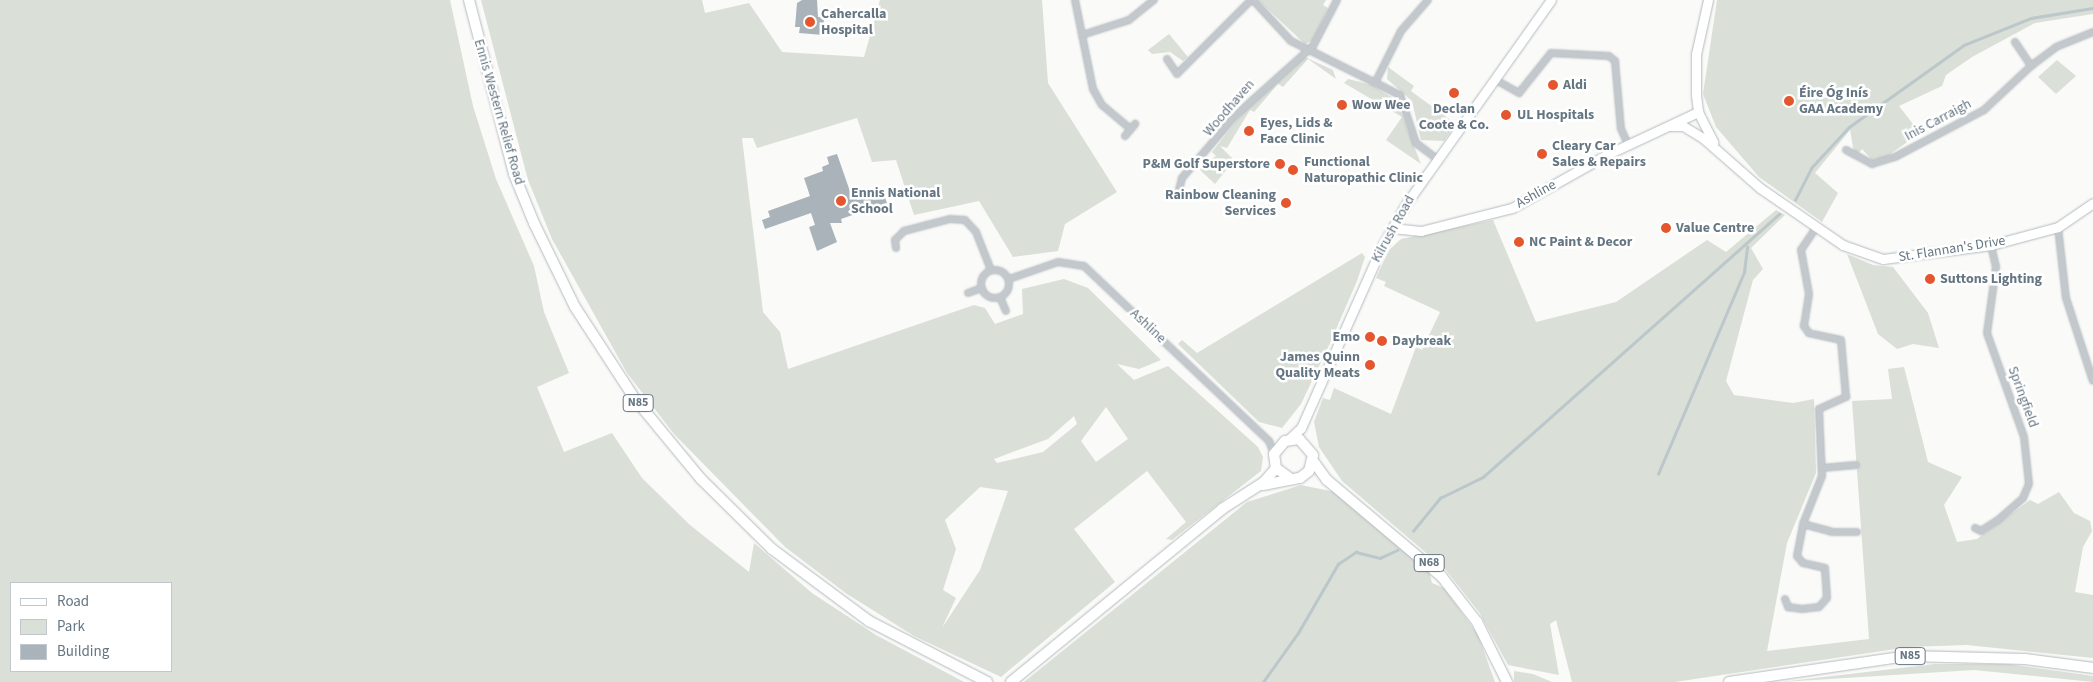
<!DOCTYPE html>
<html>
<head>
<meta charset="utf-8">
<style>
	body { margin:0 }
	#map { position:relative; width:2093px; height:682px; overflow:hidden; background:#fafaf8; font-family:"Source Sans 3",sans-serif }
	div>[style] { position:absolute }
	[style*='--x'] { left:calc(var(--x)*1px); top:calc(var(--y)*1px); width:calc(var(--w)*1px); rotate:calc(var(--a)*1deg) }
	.green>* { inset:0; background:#dadfd7 }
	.stream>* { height:2.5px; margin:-1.25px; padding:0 1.25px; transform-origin:1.25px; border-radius:1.25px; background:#bbc7cb }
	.building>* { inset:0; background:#aab3b9 }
	.roads { filter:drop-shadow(0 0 1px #b3babf) drop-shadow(0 0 1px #b3babf) }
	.street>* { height:6px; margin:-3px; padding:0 3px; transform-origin:3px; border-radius:3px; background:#c3c8cc }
	.street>.ring { margin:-3px; padding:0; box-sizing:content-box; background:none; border:6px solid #c3c8cc; border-radius:50% }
	.secondary>* { height:9px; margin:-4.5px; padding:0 4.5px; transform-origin:4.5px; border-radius:4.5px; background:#fff }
	.primary>* { height:10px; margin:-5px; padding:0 5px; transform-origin:5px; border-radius:5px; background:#fff }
	.dots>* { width:14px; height:14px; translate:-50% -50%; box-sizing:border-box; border:2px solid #fff; border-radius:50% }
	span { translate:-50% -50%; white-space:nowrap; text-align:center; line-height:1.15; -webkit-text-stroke:5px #fff; paint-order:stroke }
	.shield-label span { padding:1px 4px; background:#fff; border:1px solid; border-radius:4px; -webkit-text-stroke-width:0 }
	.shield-label { font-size:12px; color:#657683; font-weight:700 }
	.poi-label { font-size:14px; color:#657683; font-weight:700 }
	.left { translate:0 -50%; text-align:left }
	.right { translate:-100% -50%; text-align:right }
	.street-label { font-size:14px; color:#657683 }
	.legend { position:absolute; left:10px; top:582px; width:162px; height:90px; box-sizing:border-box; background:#fff; border:1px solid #c1c8cd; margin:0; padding:6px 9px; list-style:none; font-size:15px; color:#657683 }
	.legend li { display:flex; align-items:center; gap:10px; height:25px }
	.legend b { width:25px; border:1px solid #c1c8cd }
</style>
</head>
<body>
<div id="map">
	<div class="green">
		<i style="clip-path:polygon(evenodd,0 0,450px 0,473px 106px,496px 179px,534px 266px,544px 312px,569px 373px,537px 387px,564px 452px,612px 433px,642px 478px,690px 525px,749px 572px,754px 543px,812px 593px,876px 635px,964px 682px,0 682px,0 0,11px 583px,171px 583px,171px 671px,11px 671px,11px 583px)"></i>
		<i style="clip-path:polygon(evenodd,481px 0,702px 0,705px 13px,749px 3px,782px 52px,864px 57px,880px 0,1042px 0,1048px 83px,1117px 192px,1065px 224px,1058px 251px,1013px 257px,979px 201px,914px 215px,896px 160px,872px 162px,857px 118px,757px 148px,753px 138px,742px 138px,763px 312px,780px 332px,788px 369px,974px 305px,985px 308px,995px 324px,1023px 314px,1022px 289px,1064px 279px,1088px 288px,1161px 360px,1139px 369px,1117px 364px,1134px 380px,1168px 366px,1258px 447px,1263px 457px,1261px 471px,1172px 540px,1166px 539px,1186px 522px,1147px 471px,1074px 529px,1115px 582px,1001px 677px,914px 636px,847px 594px,785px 547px,674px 434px,627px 373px,552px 239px,528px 180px,481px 0,1106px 407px,1128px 439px,1096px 462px,1081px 441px,1106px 407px,481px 0,1074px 416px,1077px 424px,1043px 452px,997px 463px,994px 459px,1048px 439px,1074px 416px,481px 0,980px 487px,1008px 491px,980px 570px,942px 628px,956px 598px,943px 590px,956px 549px,945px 520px,980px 487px)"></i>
		<i style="clip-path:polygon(1258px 0,1326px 0,1323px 5px,1328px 8px,1312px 41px,1305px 44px)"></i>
		<i style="clip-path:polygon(1717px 0,2093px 0,2093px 14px,2035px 23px,1972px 57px,1946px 75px,1942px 86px,1899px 106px,1920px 133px,1886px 157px,1872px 160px,1862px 149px,1858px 154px,1854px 152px,1850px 130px,1815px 173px,1838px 193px,1822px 222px,1759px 177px,1716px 127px,1703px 94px)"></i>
		<i style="clip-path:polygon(1169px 34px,1188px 57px,1183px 61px,1170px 52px,1152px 54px,1148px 50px)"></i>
		<i style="clip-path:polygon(1305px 57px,1333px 70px,1336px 79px,1308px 59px,1283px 87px,1278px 84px,1254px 112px,1250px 110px,1227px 148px,1220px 146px,1234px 160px,1215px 184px,1198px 168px,1216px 156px,1212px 152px,1245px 110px)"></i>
		<i style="clip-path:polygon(2057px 60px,2076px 76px,2056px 94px,2038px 77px)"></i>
		<i style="clip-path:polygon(1388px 67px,1414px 86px,1411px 91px,1456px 124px,1444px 141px,1421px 140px,1412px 101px,1387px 79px)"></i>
		<i style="clip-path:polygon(1348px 79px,1372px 85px,1396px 100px,1421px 164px,1386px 140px,1402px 117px,1344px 83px)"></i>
		<i style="clip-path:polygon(1776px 210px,1785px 215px,1751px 248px,1763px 269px,1753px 280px,1726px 381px,1734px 395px,1793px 403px,1814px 399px,1816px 473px,1787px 543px,1767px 651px,1869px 639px,1852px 401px,1892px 399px,1888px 369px,1904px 367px,1928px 462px,1962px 477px,1944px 505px,1957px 542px,1977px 539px,2030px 500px,2038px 504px,2059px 492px,2074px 513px,2090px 521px,2092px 531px,2083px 547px,2075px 592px,2093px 595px,2093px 658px,1967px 645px,1909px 647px,1675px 682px,1572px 682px,1556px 620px,1550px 624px,1559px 675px,1508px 665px,1479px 612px,1445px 569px,1342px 481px,1319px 447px,1314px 422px,1323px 398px,1330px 400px,1334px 388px,1391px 414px,1416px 347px,1422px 350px,1440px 312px,1384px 286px,1386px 282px,1376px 278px,1389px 250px,1401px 239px,1493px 220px,1536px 322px,1616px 302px,1707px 240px,1726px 252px)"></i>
		<i style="clip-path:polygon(1362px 253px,1365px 257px,1357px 281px,1331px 341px,1301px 404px,1282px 428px,1259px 422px,1178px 344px,1182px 340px,1197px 353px)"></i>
		<i style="clip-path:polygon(1847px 254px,1873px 265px,1893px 267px,1928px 313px,1939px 348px,1913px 344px,1897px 349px,1878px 334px)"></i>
		<i style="clip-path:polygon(1301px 485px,1335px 492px,1429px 571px,1432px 583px,1444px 588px,1478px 635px,1495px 682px,1024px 682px,1247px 502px)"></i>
		<i style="clip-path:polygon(1935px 664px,2008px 664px,2086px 675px,2093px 676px,2093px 682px,1974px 670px,1781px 682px)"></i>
		<i style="clip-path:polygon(1514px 671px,1533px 674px,1552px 682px,1514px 682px)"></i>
	</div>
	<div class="stream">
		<i style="--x:1795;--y:200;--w:36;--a:-63"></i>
		<i style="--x:1811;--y:168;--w:56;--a:-47.2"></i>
		<i style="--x:1849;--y:127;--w:141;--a:-35.5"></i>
		<i style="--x:1964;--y:45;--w:72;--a:-21.9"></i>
		<i style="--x:2031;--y:18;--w:63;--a:-9.2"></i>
		<i style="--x:1658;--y:474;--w:220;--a:-66.9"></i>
		<i style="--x:1744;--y:272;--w:25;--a:-83"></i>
		<i style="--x:1413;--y:531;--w:43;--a:-50.7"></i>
		<i style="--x:1440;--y:498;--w:48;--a:-26"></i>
		<i style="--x:1483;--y:477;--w:396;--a:-41.6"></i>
		<i style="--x:1263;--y:682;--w:60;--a:-54.5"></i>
		<i style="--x:1298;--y:633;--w:80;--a:-59.9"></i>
		<i style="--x:1338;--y:564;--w:22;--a:-34"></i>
		<i style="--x:1356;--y:552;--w:25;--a:14"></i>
		<i style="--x:1380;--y:558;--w:19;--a:-25"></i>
	</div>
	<div class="building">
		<i style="clip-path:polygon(802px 0,817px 0,818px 17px,824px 17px,823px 35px,799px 33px,800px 27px,795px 27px,797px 3px)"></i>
		<i style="clip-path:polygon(837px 154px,852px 197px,873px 190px,876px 198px,884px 195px,887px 203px,841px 219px,842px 223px,830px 223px,837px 242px,817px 251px,809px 227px,815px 225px,811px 213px,765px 229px,762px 220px,770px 217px,768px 211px,810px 196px,804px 178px,823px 171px,822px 167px,829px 164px,827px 157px)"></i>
	</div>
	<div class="roads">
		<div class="street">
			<i style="--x:1075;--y:0;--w:91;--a:78.6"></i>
			<i style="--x:1093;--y:89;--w:18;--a:61"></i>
			<i style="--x:1102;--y:105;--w:34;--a:40"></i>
			<i style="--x:1253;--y:0;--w:56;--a:47.2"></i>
			<i style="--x:1291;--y:41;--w:122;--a:26.4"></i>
			<i style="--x:1400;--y:95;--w:51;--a:71.6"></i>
			<i style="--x:1416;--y:143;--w:25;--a:37"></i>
			<i style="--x:1082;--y:35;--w:49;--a:-17.7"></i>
			<i style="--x:1129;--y:20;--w:32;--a:-39"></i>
			<i style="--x:2015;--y:42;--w:29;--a:56"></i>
			<i style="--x:1167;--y:59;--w:18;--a:56"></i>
			<i style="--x:1177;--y:74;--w:105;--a:-45"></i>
			<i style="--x:1494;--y:79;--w:29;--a:29"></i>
			<i style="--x:1519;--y:93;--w:51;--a:-51.3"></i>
			<i style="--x:1551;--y:53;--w:58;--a:3"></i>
			<i style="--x:1609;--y:56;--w:8;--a:40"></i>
			<i style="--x:1615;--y:61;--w:68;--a:85"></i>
			<i style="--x:1621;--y:129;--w:17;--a:65"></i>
			<i style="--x:1376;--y:81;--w:56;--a:-63.4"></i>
			<i style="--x:1401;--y:31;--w:41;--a:-48.9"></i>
			<i style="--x:1125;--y:136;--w:16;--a:-50"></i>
			<i style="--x:1846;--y:150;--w:30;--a:28"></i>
			<i style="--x:1872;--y:164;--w:24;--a:-17"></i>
			<i style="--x:1895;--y:157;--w:101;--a:-27.8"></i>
			<i style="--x:1984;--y:110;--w:64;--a:-43.1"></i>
			<i style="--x:2031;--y:66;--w:31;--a:-37"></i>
			<i style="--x:2056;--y:47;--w:40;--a:-22"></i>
			<i style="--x:1179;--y:190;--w:12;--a:-76"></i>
			<i style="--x:1182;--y:178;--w:83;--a:-49.4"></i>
			<i style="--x:1236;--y:115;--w:103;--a:-41.9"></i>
			<i style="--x:1313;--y:46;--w:52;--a:-62.4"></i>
			<i style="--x:2058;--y:227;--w:71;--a:83.6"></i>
			<i style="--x:2066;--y:298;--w:87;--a:72"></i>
			<i style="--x:896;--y:248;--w:8;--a:-97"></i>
			<i style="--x:895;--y:240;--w:13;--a:-45"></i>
			<i style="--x:904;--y:231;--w:48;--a:-14.6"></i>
			<i style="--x:950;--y:219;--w:15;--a:4"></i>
			<i style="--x:965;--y:220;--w:16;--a:47"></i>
			<i style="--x:976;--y:232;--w:41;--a:68.5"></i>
			<i class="ring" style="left:981px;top:270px;width:22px;height:22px"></i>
			<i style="--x:1009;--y:279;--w:52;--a:-19.1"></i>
			<i style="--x:1058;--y:262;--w:26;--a:9"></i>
			<i style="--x:1084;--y:266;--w:255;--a:43.4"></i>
			<i style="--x:1269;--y:441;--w:14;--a:69"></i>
			<i style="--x:968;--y:293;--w:15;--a:-20"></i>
			<i style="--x:1000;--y:297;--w:15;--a:67"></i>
			<i style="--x:1822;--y:468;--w:34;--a:-5"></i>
			<i style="--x:1803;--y:524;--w:30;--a:15"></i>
			<i style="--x:1832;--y:532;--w:25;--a:0"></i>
			<i style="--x:1975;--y:528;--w:7;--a:27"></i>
			<i style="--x:1981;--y:531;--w:20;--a:-33"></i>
			<i style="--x:1998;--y:520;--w:33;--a:-41"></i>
			<i style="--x:2023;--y:498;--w:15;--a:-67"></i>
			<i style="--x:2029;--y:484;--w:47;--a:-96.1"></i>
			<i style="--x:2024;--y:437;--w:110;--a:-109.6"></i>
			<i style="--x:1987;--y:333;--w:67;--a:-82.2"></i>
			<i style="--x:1996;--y:267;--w:23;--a:-103"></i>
			<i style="--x:1785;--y:599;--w:9;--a:69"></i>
			<i style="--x:1788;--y:607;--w:14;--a:8"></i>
			<i style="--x:1802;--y:609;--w:17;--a:-7"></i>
			<i style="--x:1819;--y:607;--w:12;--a:-48"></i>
			<i style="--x:1827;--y:598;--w:30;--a:-94"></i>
			<i style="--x:1825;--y:568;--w:23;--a:-167"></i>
			<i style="--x:1803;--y:563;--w:9;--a:-131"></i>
			<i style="--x:1797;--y:556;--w:33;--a:-79"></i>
			<i style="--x:1803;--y:524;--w:52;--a:-68.4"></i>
			<i style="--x:1822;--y:476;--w:67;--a:-92.6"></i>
			<i style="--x:1819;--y:409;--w:30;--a:-24"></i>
			<i style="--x:1846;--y:397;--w:57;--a:-95"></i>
			<i style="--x:1841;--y:340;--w:33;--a:-168"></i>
			<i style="--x:1809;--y:333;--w:9;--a:-126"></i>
			<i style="--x:1804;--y:326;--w:32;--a:-81"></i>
			<i style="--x:1809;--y:294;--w:45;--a:-100.3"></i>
			<i style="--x:1801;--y:250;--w:27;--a:-56"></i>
		</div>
		<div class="secondary">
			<i style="--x:1708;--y:0;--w:55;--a:102.5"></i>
			<i style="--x:1696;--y:54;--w:41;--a:90"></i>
			<i style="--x:1696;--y:95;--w:17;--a:83"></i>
			<i style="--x:1698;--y:112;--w:34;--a:63"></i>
			<i style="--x:1670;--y:126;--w:13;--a:0"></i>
			<i style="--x:1683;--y:126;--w:23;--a:31"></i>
			<i style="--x:1703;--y:138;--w:76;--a:41.3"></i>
			<i style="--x:1760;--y:188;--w:101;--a:34.5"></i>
			<i style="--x:1843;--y:245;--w:42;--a:19.3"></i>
			<i style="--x:1883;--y:259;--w:109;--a:-7.4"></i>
			<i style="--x:1991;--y:245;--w:69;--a:-15"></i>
			<i style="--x:2058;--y:227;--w:42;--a:-34.4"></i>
			<i style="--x:1392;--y:228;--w:29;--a:6"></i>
			<i style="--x:1421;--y:231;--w:94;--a:-14.2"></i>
			<i style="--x:1512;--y:208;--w:108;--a:-29.4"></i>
			<i style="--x:1606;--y:155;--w:102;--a:-25.1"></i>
			<i style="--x:1289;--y:439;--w:16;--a:-43"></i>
			<i style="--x:1301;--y:428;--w:199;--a:-66"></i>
			<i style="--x:1382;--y:246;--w:48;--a:-60.3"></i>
			<i style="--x:1406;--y:204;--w:250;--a:-54.6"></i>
		</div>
		<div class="primary">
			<i style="--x:469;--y:0;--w:180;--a:75.5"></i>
			<i style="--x:514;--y:174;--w:53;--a:67.8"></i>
			<i style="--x:534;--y:223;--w:93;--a:64"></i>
			<i style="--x:575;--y:307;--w:110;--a:56.9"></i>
			<i style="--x:635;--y:399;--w:104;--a:50.5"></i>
			<i style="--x:701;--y:479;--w:100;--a:44.6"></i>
			<i style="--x:772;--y:549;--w:121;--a:36.6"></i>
			<i style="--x:869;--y:621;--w:133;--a:27.3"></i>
			<i style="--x:1313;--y:461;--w:24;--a:54"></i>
			<i style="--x:1327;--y:480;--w:150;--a:40.1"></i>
			<i style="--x:1442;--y:577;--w:57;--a:52.1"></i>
			<i style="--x:1477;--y:622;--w:67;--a:63.4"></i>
			<i style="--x:1263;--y:485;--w:38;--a:-11"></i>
			<i style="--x:1300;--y:478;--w:11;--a:-38"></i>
			<i style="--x:1309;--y:471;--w:16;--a:-76"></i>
			<i style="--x:1313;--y:455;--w:21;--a:-131"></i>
			<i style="--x:1299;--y:439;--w:14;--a:172"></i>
			<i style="--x:1285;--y:441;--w:17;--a:130"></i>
			<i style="--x:1274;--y:454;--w:14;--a:82"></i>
			<i style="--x:1276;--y:468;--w:17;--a:36"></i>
			<i style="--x:1011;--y:682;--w:273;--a:-39.3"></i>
			<i style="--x:1222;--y:509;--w:50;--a:-32.7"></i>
			<i style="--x:1264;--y:482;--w:18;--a:-49"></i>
			<i style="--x:1729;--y:682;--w:181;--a:-8.3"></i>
			<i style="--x:1908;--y:656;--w:117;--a:1.5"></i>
			<i style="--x:2025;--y:659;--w:69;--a:7.5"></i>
		</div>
	</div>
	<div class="dots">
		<i style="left:810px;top:22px;background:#e4572e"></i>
		<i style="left:1553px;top:85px;background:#e4572e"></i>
		<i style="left:1454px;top:93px;background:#e4572e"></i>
		<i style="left:1789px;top:101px;background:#e4572e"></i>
		<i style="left:1342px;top:105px;background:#e4572e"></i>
		<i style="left:1506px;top:115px;background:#e4572e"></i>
		<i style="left:1249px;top:131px;background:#e4572e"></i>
		<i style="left:1542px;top:154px;background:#e4572e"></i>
		<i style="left:1280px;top:164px;background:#e4572e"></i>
		<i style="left:1293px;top:170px;background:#e4572e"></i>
		<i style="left:841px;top:201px;background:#e4572e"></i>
		<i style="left:1286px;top:203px;background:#e4572e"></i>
		<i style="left:1666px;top:228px;background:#e4572e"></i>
		<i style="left:1519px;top:242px;background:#e4572e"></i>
		<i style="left:1930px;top:279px;background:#e4572e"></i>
		<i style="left:1370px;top:337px;background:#e4572e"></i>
		<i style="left:1382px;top:341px;background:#e4572e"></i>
		<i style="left:1370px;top:365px;background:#e4572e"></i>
	</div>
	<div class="shield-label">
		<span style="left:638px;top:403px">N85</span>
		<span style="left:1429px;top:563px">N68</span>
		<span style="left:1910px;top:656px">N85</span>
	</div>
	<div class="poi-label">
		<span class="left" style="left:821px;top:22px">Cahercalla<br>Hospital</span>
		<span class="left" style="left:1563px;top:85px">Aldi</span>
		<span class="left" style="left:1799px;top:101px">Éire Óg Inís<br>GAA Academy</span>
		<span class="left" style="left:1352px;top:105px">Wow Wee</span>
		<span style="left:1454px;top:117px">Declan<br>Coote &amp; Co.</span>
		<span class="left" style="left:1517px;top:115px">UL Hospitals</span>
		<span class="left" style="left:1260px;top:131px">Eyes, Lids &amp;<br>Face Clinic</span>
		<span class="left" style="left:1552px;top:154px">Cleary Car<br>Sales &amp; Repairs</span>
		<span class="left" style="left:1304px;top:170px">Functional<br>Naturopathic Clinic</span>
		<span class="right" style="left:1270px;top:164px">P&amp;M Golf Superstore</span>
		<span class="left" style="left:851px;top:201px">Ennis National<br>School</span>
		<span class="right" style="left:1276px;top:203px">Rainbow Cleaning<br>Services</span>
		<span class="left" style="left:1676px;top:228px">Value Centre</span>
		<span class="left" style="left:1529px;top:242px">NC Paint &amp; Decor</span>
		<span class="left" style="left:1940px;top:279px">Suttons Lighting</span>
		<span class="right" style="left:1360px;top:337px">Emo</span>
		<span class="left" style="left:1392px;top:341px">Daybreak</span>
		<span class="right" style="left:1360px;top:365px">James Quinn<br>Quality Meats</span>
	</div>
	<div class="street-label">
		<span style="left:1229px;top:108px;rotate:-49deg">Woodhaven</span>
		<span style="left:499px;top:112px;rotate:74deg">Ennis Western Relief Road</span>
		<span style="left:1938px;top:120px;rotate:-28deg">Inis Carraigh</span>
		<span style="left:1536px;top:194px;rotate:-29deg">Ashline</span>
		<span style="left:1393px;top:229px;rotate:-61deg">Kilrush Road</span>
		<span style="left:1952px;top:249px;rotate:-9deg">St. Flannan's Drive</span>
		<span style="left:1148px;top:326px;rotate:43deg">Ashline</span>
		<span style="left:2023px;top:397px;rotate:70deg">Springfield</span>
	</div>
	<ul class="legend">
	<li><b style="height:6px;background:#fff"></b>Road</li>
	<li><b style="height:14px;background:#dadfd7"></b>Park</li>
	<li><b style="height:14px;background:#aab3b9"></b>Building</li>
	</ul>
</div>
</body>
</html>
